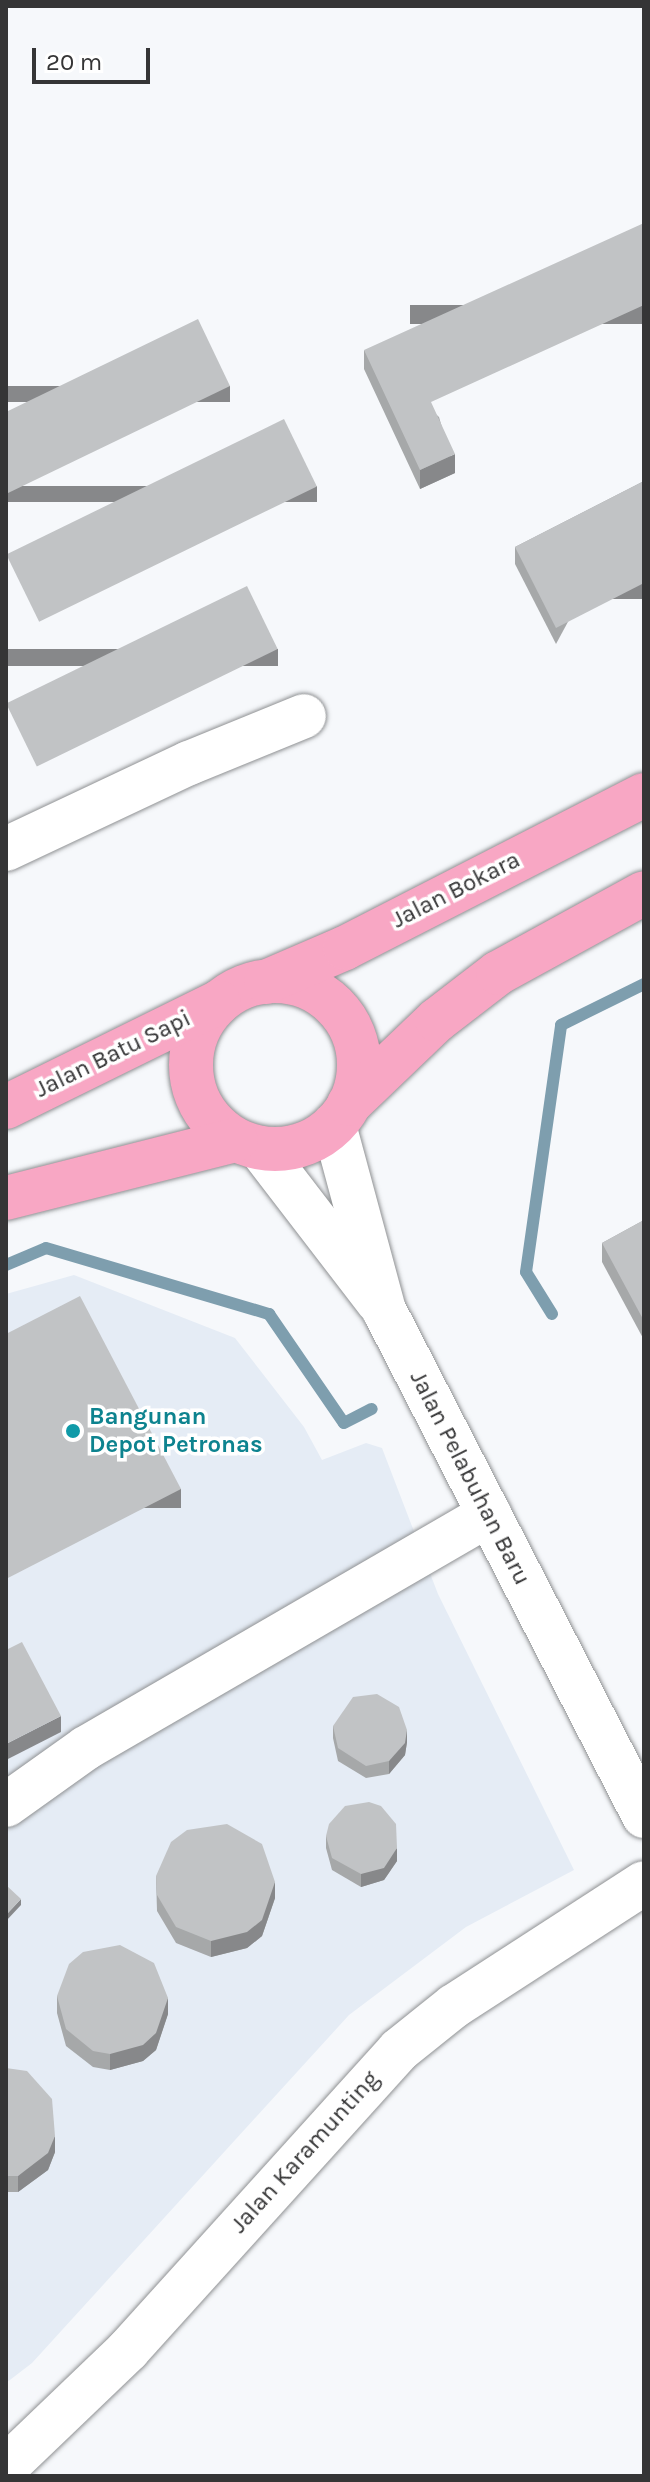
<!DOCTYPE html>
<html>
<head>
<meta charset="utf-8">
<style>
	body { margin:0 }
	#map { position:relative; width:650px; height:2482px; overflow:hidden; background:#f6f8fb; font-family:Karla,sans-serif }
	div>[style] { position:absolute }
	[style*='--x'] { left:calc(var(--x)*1px); top:calc(var(--y)*1px); width:calc(var(--w)*1px); rotate:calc(var(--a)*1deg) }
	.built>* { inset:0; background:#e5ecf5 }
	.stream>* { height:12px; margin:-6px; padding:0 6px; transform-origin:6px; border-radius:6px; background:#7e9eae }
	.roads { filter:drop-shadow(0 0 2px #8f9193) drop-shadow(0 0 2px #8f9193) }
	.minor>* { height:44px; margin:-22px; padding:0 22px; transform-origin:22px; border-radius:22px; background:#fff }
	.major>* { height:44px; margin:-22px; padding:0 22px; transform-origin:22px; border-radius:22px; background:#f8a7c4 }
	.major>.ring { margin:-22px; padding:0; box-sizing:content-box; background:none; border:44px solid #f8a7c4; border-radius:50% }
	.wall>* { inset:0; background:#a6a8a9 }
	.shaded-wall>* { inset:0; background:#87888a; transform-origin:0 0 }
	.building>* { inset:0; background:#c1c3c5; transform-origin:0 0 }
	.dots>* { width:22px; height:22px; translate:-50% -50%; box-sizing:border-box; border:4px solid #fff; border-radius:50% }
	span { translate:-50% -50%; white-space:nowrap; text-align:center; line-height:1.15; -webkit-text-stroke:7px #fff; paint-order:stroke }
	.street-label { font-size:24px; color:#353536 }
	.culture-label { font-size:24px; color:#0d838f; font-weight:700 }
	.left { translate:0 -50%; text-align:left }
	.frame { position:absolute; inset:0; border:8px solid #353536; pointer-events:none }
	.scale { position:absolute; left:32px; top:48px; width:118px; height:36px; box-sizing:border-box; border:4px solid #353536; border-top:0; padding-left:10px; font-size:24px; line-height:28px; white-space:nowrap; color:#353536; -webkit-text-stroke:6px #fff; paint-order:stroke }
</style>
</head>
<body>
<div id="map">
	<div class="built">
		<i style="clip-path:polygon(74px 1275px,235px 1338px,304px 1427px,322px 1460px,366px 1443px,382px 1448px,438px 1594px,574px 1870px,466px 1927px,349px 2015px,32px 2363px,6px 2383px,6px 1294px)"></i>
	</div>
	<div class="stream">
		<i style="--x:6;--y:1265;--w:43;--a:-23"></i>
		<i style="--x:46;--y:1248;--w:233;--a:16.5"></i>
		<i style="--x:269;--y:1314;--w:132;--a:55.5"></i>
		<i style="--x:344;--y:1423;--w:31;--a:-27"></i>
		<i style="--x:552;--y:1314;--w:49;--a:-121.8"></i>
		<i style="--x:526;--y:1272;--w:249;--a:-81.9"></i>
		<i style="--x:561;--y:1025;--w:93;--a:-26.3"></i>
	</div>
	<div class="roads">
		<div class="minor">
			<i style="--x:6;--y:849;--w:202;--a:-25.2"></i>
			<i style="--x:189;--y:763;--w:124;--a:-22.2"></i>
			<i style="--x:334;--y:1125;--w:192;--a:74.9"></i>
			<i style="--x:384;--y:1310;--w:569;--a:62.8"></i>
			<i style="--x:260;--y:1148;--w:194;--a:52.5"></i>
			<i style="--x:6;--y:1805;--w:98;--a:-35.5"></i>
			<i style="--x:86;--y:1748;--w:466;--a:-30.1"></i>
			<i style="--x:6;--y:2467;--w:169;--a:-43.8"></i>
			<i style="--x:128;--y:2350;--w:404;--a:-47.9"></i>
			<i style="--x:399;--y:2050;--w:70;--a:-38.7"></i>
			<i style="--x:454;--y:2006;--w:226;--a:-32.9"></i>
		</div>
		<div class="major">
			<i class="ring" style="left:191px;top:981px;width:124px;height:124px"></i>
			<i style="--x:266;--y:982;--w:86;--a:-23.3"></i>
			<i style="--x:345;--y:948;--w:336;--a:-27.1"></i>
			<i style="--x:349;--y:1104;--w:122;--a:-43.7"></i>
			<i style="--x:437;--y:1020;--w:77;--a:-37.6"></i>
			<i style="--x:498;--y:973;--w:166;--a:-28.7"></i>
			<i style="--x:6;--y:1107;--w:237;--a:-26.2"></i>
			<i style="--x:6;--y:1198;--w:237;--a:-14.2"></i>
		</div>
	</div>
	<div class="wall">
		<i style="clip-path:polygon(364px 350px,439px 417px,455px 473px,420px 489px,364px 369px)"></i>
		<i style="clip-path:polygon(644px 481px,556px 644px,515px 564px,515px 547px)"></i>
		<i style="clip-path:polygon(644px 1220px,644px 1340px,602px 1262px,602px 1243px)"></i>
		<i style="clip-path:polygon(333px 1726px,407px 1742px,405px 1755px,389px 1774px,366px 1778px,338px 1761px,333px 1738px)"></i>
		<i style="clip-path:polygon(326px 1836px,397px 1861px,384px 1880px,361px 1887px,332px 1870px,326px 1848px)"></i>
		<i style="clip-path:polygon(156px 1876px,275px 1898px,262px 1936px,247px 1948px,211px 1957px,176px 1943px,157px 1911px)"></i>
		<i style="clip-path:polygon(57px 1996px,168px 2014px,156px 2050px,143px 2061px,110px 2070px,93px 2067px,66px 2046px,57px 2013px)"></i>
		<i style="clip-path:polygon(6px 2068px,55px 2152px,48px 2170px,18px 2192px,6px 2192px)"></i>
	</div>
	<div class="shaded-wall">
		<i style="left:644px;top:305px;width:19px;height:234px;rotate:90deg"></i>
		<i style="left:230px;top:386px;width:16px;height:249px;rotate:90deg"></i>
		<i style="clip-path:polygon(455px 454px,455px 473px,420px 489px,420px 470px)"></i>
		<i style="left:317px;top:486px;width:16px;height:346px;rotate:90deg"></i>
		<i style="left:644px;top:583px;width:16px;height:99px;rotate:90deg"></i>
		<i style="left:278px;top:649px;width:17px;height:303px;rotate:90deg"></i>
		<i style="left:181px;top:1489px;width:19px;height:197px;rotate:90deg"></i>
		<i style="clip-path:polygon(61px 1716px,61px 1732px,6px 1760px,6px 1744px)"></i>
		<i style="clip-path:polygon(407px 1730px,407px 1742px,405px 1755px,389px 1774px,389px 1761px)"></i>
		<i style="clip-path:polygon(397px 1848px,397px 1861px,384px 1880px,361px 1887px,361px 1874px)"></i>
		<i style="clip-path:polygon(275px 1882px,275px 1898px,262px 1936px,247px 1948px,211px 1957px,211px 1941px)"></i>
		<i style="clip-path:polygon(21px 1899px,21px 1905px,6px 1921px,6px 1915px)"></i>
		<i style="clip-path:polygon(168px 1998px,168px 2014px,156px 2050px,143px 2061px,110px 2070px,110px 2054px)"></i>
		<i style="clip-path:polygon(55px 2136px,55px 2152px,48px 2170px,18px 2192px,18px 2176px)"></i>
	</div>
	<div class="building">
		<i style="clip-path:polygon(644px 223px,644px 305px,431px 402px,455px 454px,420px 470px,364px 350px)"></i>
		<i style="clip-path:polygon(198px 319px,230px 386px,6px 494px,6px 412px)"></i>
		<i style="left:284px;top:419px;width:75px;height:309px;rotate:64deg"></i>
		<i style="clip-path:polygon(644px 481px,644px 583px,556px 628px,515px 547px)"></i>
		<i style="left:247px;top:586px;width:70px;height:268px;rotate:64deg"></i>
		<i style="clip-path:polygon(644px 1220px,644px 1321px,602px 1243px)"></i>
		<i style="clip-path:polygon(80px 1296px,181px 1489px,6px 1579px,6px 1334px)"></i>
		<i style="clip-path:polygon(22px 1642px,61px 1716px,6px 1744px,6px 1650px)"></i>
		<i style="clip-path:polygon(377px 1694px,399px 1707px,407px 1730px,405px 1743px,389px 1761px,366px 1766px,338px 1748px,333px 1726px,353px 1697px)"></i>
		<i style="clip-path:polygon(369px 1802px,381px 1806px,396px 1824px,397px 1848px,384px 1868px,361px 1874px,332px 1858px,326px 1836px,329px 1824px,345px 1806px)"></i>
		<i style="clip-path:polygon(227px 1824px,262px 1844px,275px 1882px,262px 1920px,247px 1932px,211px 1941px,176px 1927px,157px 1895px,156px 1876px,171px 1842px,187px 1830px)"></i>
		<i style="clip-path:polygon(6px 1885px,21px 1899px,6px 1915px)"></i>
		<i style="clip-path:polygon(120px 1945px,154px 1963px,168px 1998px,156px 2033px,143px 2045px,110px 2054px,93px 2051px,66px 2029px,57px 1996px,69px 1964px,83px 1952px)"></i>
		<i style="clip-path:polygon(6px 2068px,27px 2071px,52px 2099px,55px 2136px,48px 2153px,18px 2176px,6px 2176px)"></i>
	</div>
	<div class="dots">
		<i style="left:73px;top:1431px;background:#0f9aa8"></i>
	</div>
	<div class="street-label">
		<span style="left:456px;top:890px;rotate:-27deg">Jalan Bokara</span>
		<span style="left:113px;top:1054px;rotate:-26deg">Jalan Batu Sapi</span>
		<span style="left:470px;top:1478px;rotate:63deg">Jalan Pelabuhan Baru</span>
		<span style="left:305px;top:2152px;rotate:-48deg">Jalan Karamunting</span>
	</div>
	<div class="culture-label">
		<span class="left" style="left:89px;top:1431px">Bangunan<br>Depot Petronas</span>
	</div>
	<div class="frame"></div>
	<div class="scale">20 m</div>
</div>
</body>
</html>
